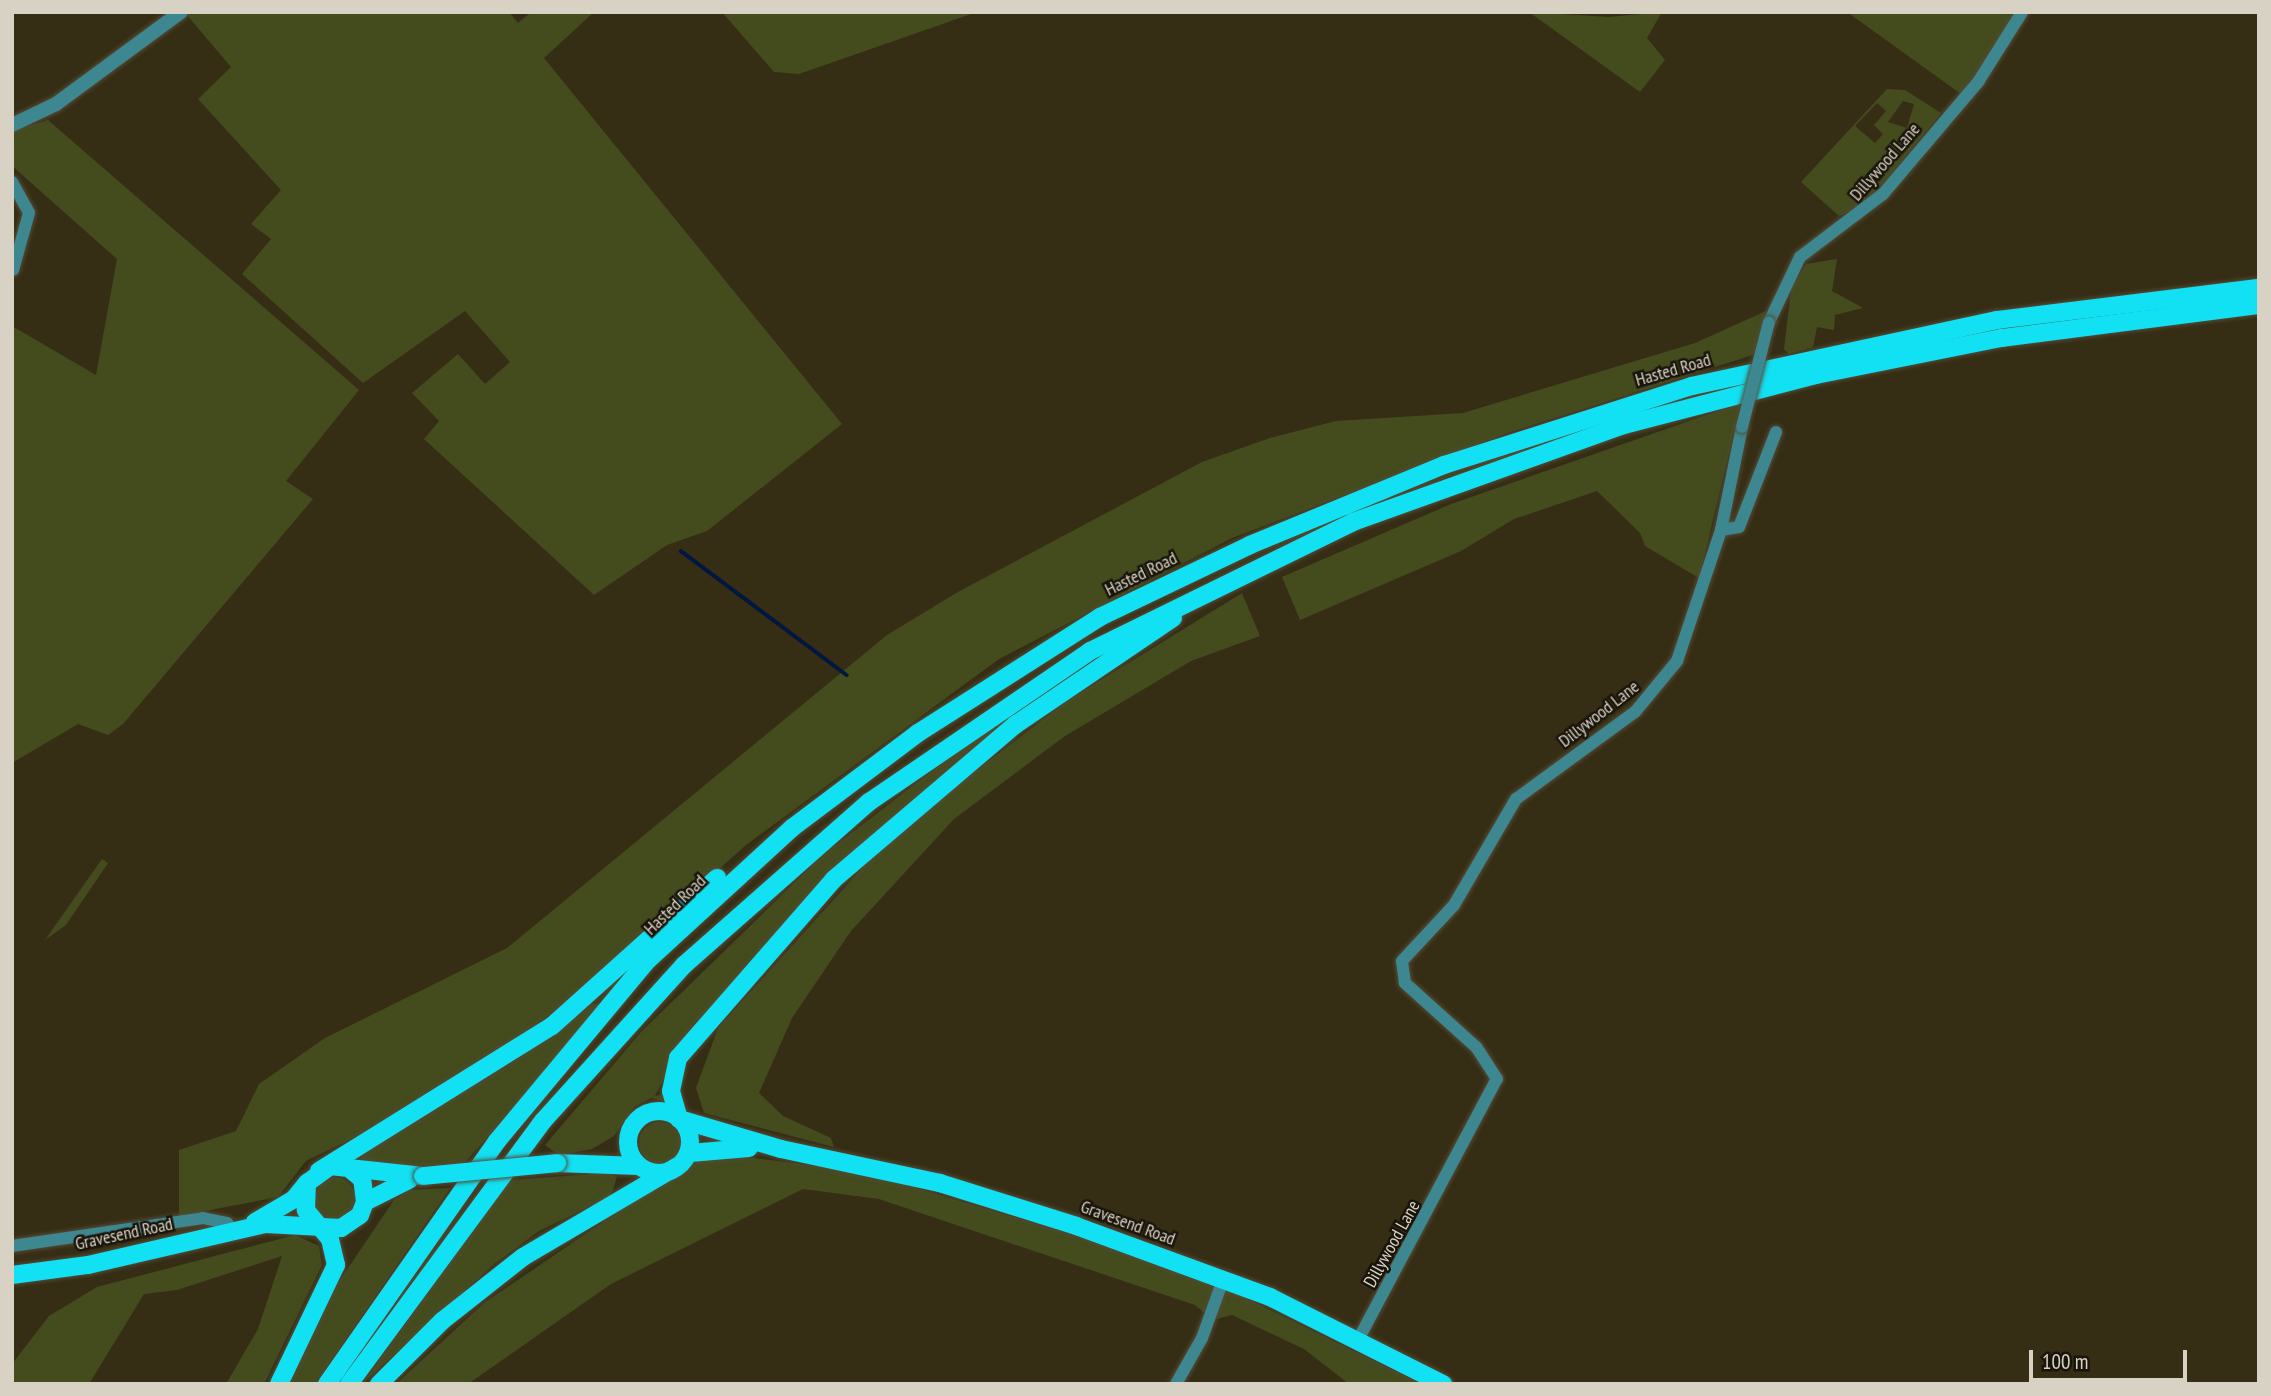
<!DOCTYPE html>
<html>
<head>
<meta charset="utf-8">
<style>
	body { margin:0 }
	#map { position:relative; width:2271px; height:1396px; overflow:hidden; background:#362d15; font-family:"PT Sans Narrow",sans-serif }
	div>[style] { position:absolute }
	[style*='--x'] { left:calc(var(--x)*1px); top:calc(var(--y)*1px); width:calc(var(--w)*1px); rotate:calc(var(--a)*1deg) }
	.green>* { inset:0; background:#444c1e }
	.round { border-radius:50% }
	.stream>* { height:3.5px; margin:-1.75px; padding:0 1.75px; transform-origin:1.75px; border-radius:1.75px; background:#001840 }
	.roads { filter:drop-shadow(0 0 2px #534b34) drop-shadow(0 0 2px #534b34) }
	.minor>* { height:12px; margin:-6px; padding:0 6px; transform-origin:6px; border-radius:6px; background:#3d8790 }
	.tertiary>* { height:14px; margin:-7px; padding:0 7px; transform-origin:7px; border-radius:7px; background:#3d8790 }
	.primary>* { height:18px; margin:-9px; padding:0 9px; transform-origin:9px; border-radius:9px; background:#12e0f3 }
	.primary>.ring { margin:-9px; padding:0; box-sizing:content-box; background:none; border:18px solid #12e0f3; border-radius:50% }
	.bridges { filter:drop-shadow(0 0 2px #534b34) drop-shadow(0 0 2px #534b34) }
	.minor-bridge>* { height:12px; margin:-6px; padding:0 6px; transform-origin:6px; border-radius:6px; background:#3d8790 }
	.primary-bridge>* { height:18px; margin:-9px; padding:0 9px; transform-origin:9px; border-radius:9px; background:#12e0f3 }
	span { translate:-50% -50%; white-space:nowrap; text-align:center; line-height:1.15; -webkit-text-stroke:5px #1a150b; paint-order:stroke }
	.street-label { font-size:18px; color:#d8d2c4 }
	.frame { position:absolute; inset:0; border:14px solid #d8d2c4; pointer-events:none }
	.scale { position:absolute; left:2029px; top:1350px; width:158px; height:32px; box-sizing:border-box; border:4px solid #d8d2c4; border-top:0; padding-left:9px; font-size:21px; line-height:24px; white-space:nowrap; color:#d8d2c4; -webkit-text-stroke:5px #1a150b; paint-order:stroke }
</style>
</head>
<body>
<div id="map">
	<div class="green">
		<i style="clip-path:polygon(509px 12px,518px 23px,531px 12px,594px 12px,544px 58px,842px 424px,707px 531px,667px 545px,594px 595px,424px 439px,439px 421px,412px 393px,458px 354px,485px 384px,510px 362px,465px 311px,363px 383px,242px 274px,271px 239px,251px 224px,281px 190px,198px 99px,231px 67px,186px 14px)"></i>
		<i style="clip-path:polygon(722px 12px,977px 12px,799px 74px,774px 72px)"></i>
		<i style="clip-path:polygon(1529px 12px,1609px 17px,1662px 12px,1647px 38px,1665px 60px,1640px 92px)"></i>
		<i style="clip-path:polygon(1847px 12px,2018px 12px,1961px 94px)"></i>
		<i style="clip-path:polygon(evenodd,1887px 89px,1905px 90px,1941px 113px,1867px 204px,1839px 216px,1801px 182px,1887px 89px,1903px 101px,1914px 104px,1907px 128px,1888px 122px,1903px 101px,1887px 89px,1877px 103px,1886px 111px,1874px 125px,1883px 134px,1875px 143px,1855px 126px,1877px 103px)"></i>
		<i style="clip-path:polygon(48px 120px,359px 390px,286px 481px,313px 499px,123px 724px,108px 735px,78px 724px,12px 763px,12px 326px,96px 375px,117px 259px,12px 166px,12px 131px)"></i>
		<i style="clip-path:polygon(1837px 259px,1832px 291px,1863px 308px,1835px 315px,1834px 330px,1817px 327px,1813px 347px,1789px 354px,1784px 349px,1791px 289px,1806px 264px)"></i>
		<i style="clip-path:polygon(1766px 311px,1756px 354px,1510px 432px,1232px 538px,999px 659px,746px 845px,589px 985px,503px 1050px,396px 1117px,306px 1161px,278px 1197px,179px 1216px,179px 1150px,236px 1131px,259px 1084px,325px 1038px,507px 948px,887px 635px,958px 592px,1202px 462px,1270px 438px,1336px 421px,1463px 413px,1695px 343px)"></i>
		<i style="clip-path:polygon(1741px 403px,1699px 578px,1645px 546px,1640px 533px,1597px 491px,1514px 519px,1461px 551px,1300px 620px,1282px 577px,1451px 504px)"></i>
		<i style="clip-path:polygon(1242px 593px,1260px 636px,1191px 661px,1065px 736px,954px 819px,851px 931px,792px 1018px,759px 1093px,783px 1116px,831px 1138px,834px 1147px,704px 1113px,696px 1088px,718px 1028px,890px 837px,1067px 701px)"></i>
		<i style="clip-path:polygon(1063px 681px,925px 790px,769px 940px,671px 1064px,655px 1096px,667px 1093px,669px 1103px,651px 1098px,634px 1107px,614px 1136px,592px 1149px,559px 1155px,545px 1145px,641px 1032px,823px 855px,989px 727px)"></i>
		<i style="clip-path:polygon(102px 859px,108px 863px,66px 925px,45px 940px)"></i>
		<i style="clip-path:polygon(604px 1003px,462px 1166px,372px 1167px,358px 1155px,516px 1060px,591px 1004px)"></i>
		<i class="round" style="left:639px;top:1122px;width:42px;height:42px"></i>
		<i style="clip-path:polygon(739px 1156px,862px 1172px,1054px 1229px,1217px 1284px,1421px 1384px,1349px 1384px,1304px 1349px,1232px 1315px,1213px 1320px,1195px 1305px,879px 1199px,803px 1189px,611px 1284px,468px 1384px,396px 1384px,484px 1303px,603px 1222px,697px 1160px)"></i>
		<i style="clip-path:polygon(608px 1173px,617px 1177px,611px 1196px,539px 1231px,494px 1264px,362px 1384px,509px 1180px)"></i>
		<i class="round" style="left:313px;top:1177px;width:42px;height:42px"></i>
		<i style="clip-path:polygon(450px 1188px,315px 1384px,285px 1384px,338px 1283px,394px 1200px,409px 1190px)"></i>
		<i style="clip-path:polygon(295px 1235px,319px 1246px,322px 1265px,264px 1384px,226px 1384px,258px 1329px,282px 1256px,177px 1290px,144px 1294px,89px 1384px,12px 1382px,12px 1364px,49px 1316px,97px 1287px)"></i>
	</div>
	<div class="stream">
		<i style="--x:681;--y:551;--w:207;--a:36.8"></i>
	</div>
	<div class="roads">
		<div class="minor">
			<i style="--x:12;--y:182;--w:35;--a:61"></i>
			<i style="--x:29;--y:213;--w:59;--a:105.7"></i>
			<i style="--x:1769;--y:322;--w:72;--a:-64.5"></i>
			<i style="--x:1800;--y:257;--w:104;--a:-37.2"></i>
			<i style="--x:1883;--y:194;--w:147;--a:-49.7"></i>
			<i style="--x:1978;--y:82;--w:83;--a:-57.8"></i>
			<i style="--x:1721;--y:530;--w:18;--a:-9"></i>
			<i style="--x:1739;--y:527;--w:102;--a:-68.7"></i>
			<i style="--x:12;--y:1246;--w:193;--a:-8.3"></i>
			<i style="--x:203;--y:1218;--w:25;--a:12"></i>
			<i style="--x:227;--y:1223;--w:9;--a:58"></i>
			<i style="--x:1358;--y:1340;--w:296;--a:-62"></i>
			<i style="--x:1497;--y:1079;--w:38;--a:-123"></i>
			<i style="--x:1476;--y:1047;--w:96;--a:-138"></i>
			<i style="--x:1405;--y:983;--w:22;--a:-98"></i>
			<i style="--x:1402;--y:961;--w:76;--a:-47.1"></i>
			<i style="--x:1454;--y:905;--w:123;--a:-59.7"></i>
			<i style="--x:1516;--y:799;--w:147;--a:-36.2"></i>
			<i style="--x:1635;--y:712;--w:66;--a:-50.5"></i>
			<i style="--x:1677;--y:661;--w:138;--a:-71.4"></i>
			<i style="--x:1721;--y:530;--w:105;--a:-78.5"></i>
			<i style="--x:1176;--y:1384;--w:53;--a:-60.5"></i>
			<i style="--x:1202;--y:1338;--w:62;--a:-70.1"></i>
		</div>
		<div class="tertiary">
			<i style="--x:12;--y:125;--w:49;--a:-25.5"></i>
			<i style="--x:56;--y:104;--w:155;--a:-36.4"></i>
		</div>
		<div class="primary">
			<i class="ring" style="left:628px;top:1111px;width:44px;height:44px"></i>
			<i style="--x:679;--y:1119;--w:29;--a:-106"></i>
			<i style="--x:671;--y:1091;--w:34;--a:-78"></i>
			<i style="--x:678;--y:1058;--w:237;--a:-48.9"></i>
			<i style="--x:834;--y:879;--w:238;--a:-40.4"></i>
			<i style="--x:1015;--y:725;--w:191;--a:-34.1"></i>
			<i style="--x:679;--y:1119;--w:106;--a:16.4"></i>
			<i style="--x:781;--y:1149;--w:163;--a:12.1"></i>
			<i style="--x:940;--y:1183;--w:143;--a:17.5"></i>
			<i style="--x:1076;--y:1226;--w:207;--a:20.1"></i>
			<i style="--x:1270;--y:1297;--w:194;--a:26.7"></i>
			<i style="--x:690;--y:1153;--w:59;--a:-4.8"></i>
			<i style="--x:557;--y:1163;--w:82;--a:2.1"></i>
			<i style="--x:319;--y:1171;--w:274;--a:-31.9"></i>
			<i style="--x:552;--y:1026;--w:222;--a:-41.9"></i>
			<i style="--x:365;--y:1202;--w:49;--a:-26.6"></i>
			<i style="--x:255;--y:1222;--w:45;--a:-30.5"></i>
			<i style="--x:294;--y:1199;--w:21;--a:-51"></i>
			<i style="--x:12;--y:1275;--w:77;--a:-7.5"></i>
			<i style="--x:88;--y:1265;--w:183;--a:-13"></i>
			<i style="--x:266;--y:1224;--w:75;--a:3.1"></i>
			<i style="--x:341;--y:1228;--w:23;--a:-34"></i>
			<i style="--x:360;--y:1215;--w:14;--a:-69"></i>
			<i style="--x:365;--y:1202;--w:23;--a:-97"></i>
			<i style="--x:362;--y:1179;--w:13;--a:-141"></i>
			<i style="--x:279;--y:1384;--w:132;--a:-64.4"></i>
			<i style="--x:336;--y:1265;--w:27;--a:-103"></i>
			<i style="--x:330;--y:1239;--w:38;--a:-130"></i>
			<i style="--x:306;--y:1210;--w:27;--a:-88"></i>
			<i style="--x:307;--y:1183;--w:29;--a:-36"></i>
			<i style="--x:330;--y:1166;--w:94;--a:6.1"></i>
			<i style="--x:327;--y:1384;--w:297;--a:-55"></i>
			<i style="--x:497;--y:1141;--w:236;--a:-50.2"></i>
			<i style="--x:648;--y:960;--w:195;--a:-42.5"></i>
			<i style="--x:792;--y:828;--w:158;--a:-37"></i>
			<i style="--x:918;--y:733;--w:216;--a:-32.5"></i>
			<i style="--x:1100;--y:617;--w:166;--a:-25.6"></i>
			<i style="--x:1250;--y:545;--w:210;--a:-22.4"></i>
			<i style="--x:1444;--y:465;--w:260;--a:-17.7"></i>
			<i style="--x:1692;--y:386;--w:312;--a:-12.2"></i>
			<i style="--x:1997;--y:320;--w:264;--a:-7"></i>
			<i style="--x:349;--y:1384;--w:327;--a:-53.6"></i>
			<i style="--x:543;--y:1121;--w:210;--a:-47.9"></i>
			<i style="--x:684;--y:965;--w:247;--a:-41.4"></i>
			<i style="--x:869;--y:802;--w:268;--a:-34.3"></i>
			<i style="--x:1090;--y:651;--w:293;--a:-26.1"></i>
			<i style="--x:1353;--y:522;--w:288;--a:-19.7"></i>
			<i style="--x:1624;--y:425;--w:198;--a:-14.6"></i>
			<i style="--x:1816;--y:375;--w:190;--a:-11.3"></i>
			<i style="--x:2002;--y:338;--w:259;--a:-7.3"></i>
			<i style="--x:379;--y:1384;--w:89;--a:-45"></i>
			<i style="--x:442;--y:1321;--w:103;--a:-38.3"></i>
			<i style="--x:523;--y:1257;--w:178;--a:-30.5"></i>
		</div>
	</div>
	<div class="bridges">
		<div class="minor-bridge">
			<i style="--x:1742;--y:427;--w:108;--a:-75.6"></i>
		</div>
		<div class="primary-bridge">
			<i style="--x:423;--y:1176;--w:135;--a:-5.5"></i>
		</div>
	</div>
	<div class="street-label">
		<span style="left:1885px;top:162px;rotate:-49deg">Dillywood Lane</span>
		<span style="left:1673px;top:370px;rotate:-16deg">Hasted Road</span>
		<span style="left:1141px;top:574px;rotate:-26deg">Hasted Road</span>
		<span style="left:1599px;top:714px;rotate:-38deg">Dillywood Lane</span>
		<span style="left:675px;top:905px;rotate:-44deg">Hasted Road</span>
		<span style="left:1128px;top:1223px;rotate:20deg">Gravesend Road</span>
		<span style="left:124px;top:1234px;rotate:-12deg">Gravesend Road</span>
		<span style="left:1392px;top:1244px;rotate:-61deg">Dillywood Lane</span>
	</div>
	<div class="frame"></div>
	<div class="scale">100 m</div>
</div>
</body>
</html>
